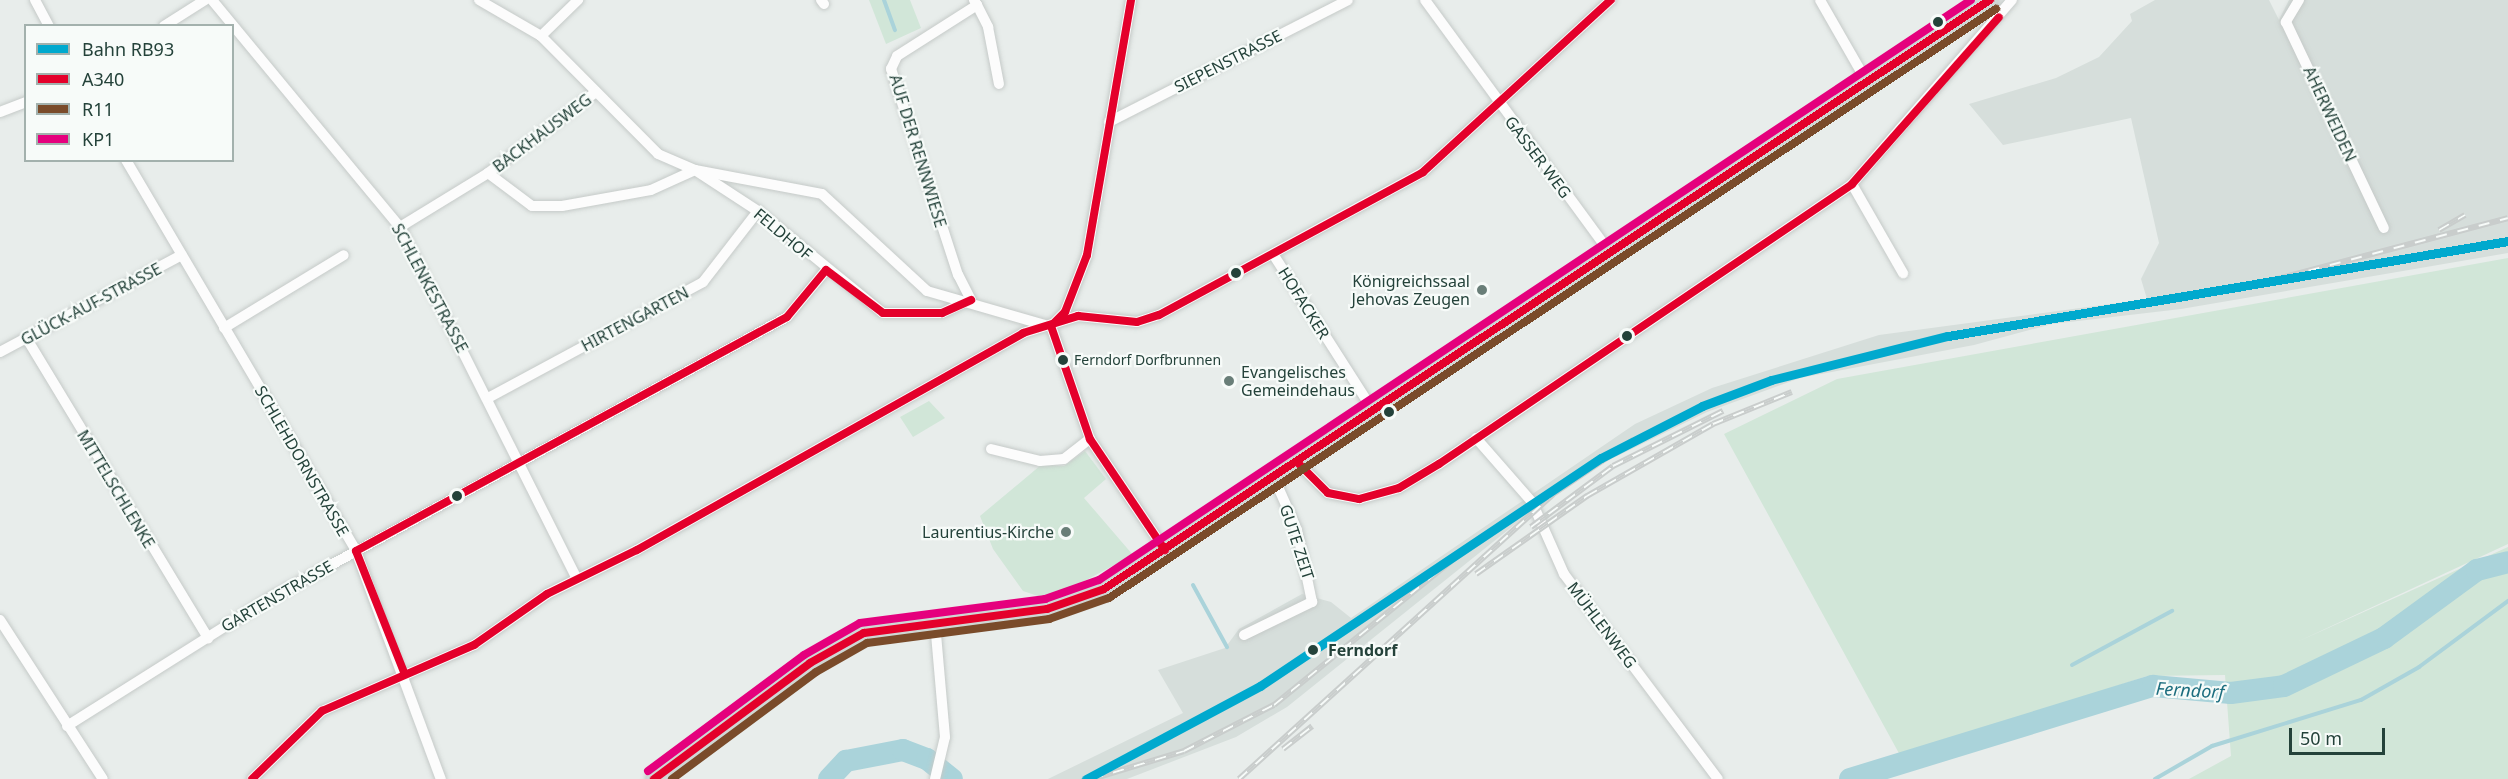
<!DOCTYPE html>
<html>
<head>
<meta charset="utf-8">
<style>
	body { margin:0 }
	#map { position:relative; width:2508px; height:779px; overflow:hidden; background:#e8edeb; font-family:"Noto Sans",sans-serif }
	div>[style] { position:absolute }
	[style*='--x'] { left:calc(var(--x)*1px); top:calc(var(--y)*1px); width:calc(var(--w)*1px); rotate:calc(var(--a)*1deg) }
	.built>* { inset:0; background:#d6dedb }
	.green>* { inset:0; background:#d1e6d8 }
	.stream>* { height:4px; margin:-2px; padding:0 2px; transform-origin:2px; border-radius:2px; background:#aad3da }
	.river>* { height:22px; margin:-11px; padding:0 11px; transform-origin:11px; border-radius:11px; background:#aad3da }
	.roads { filter:drop-shadow(0 0 2px #c5cac8) drop-shadow(0 0 2px #c5cac8) }
	.street>* { height:10px; margin:-5px; padding:0 5px; transform-origin:5px; border-radius:5px; background:#fcfcfc }
	.primary>* { height:16px; margin:-8px; padding:0 8px; transform-origin:8px; border-radius:8px; background:#cfd8d5 }
	.rail>* { height:6px; margin-top:-3px; transform-origin:0; background:repeating-linear-gradient(90deg,#f7fbf9 0 11px,#c9cdcc 0 22px); box-sizing:border-box; border-block:2px solid #c9cdcc }
	.bus-1>* { height:8px; margin:-4px; padding:0 4px; transform-origin:4px; border-radius:4px; background:#e4002b }
	.bus-2>* { height:8px; margin:-4px; padding:0 4px; transform-origin:4px; border-radius:4px; background:#7a4b2a }
	.bus-3>* { height:8px; margin:-4px; padding:0 4px; transform-origin:4px; border-radius:4px; background:#e5007d }
	.rail-1>* { height:9px; margin:-4.5px; padding:0 4.5px; transform-origin:4.5px; border-radius:4.5px; background:#00a9ce }
	.dots>* { width:16px; height:16px; translate:-50% -50%; box-sizing:border-box; border:3px solid #f7fbf9; border-radius:50% }
	span { translate:-50% -50%; white-space:nowrap; text-align:center; line-height:1.15; -webkit-text-stroke:4.5px #f7fbf9; paint-order:stroke }
	.bus-label { font-size:14px; color:#24423a }
	.left { translate:0 -50%; text-align:left }
	.street-label { font-size:16px; color:#24423a }
	.poi-label { font-size:16px; color:#24423a }
	.right { translate:-100% -50%; text-align:right }
	.stop-label { font-size:16px; color:#24423a; font-weight:700 }
	.water-label { font-size:18px; color:#1d6e7f; font-style:italic }
	.legend { position:absolute; left:24px; top:24px; width:210px; height:138px; box-sizing:border-box; background:#f7fbf9; border:2px solid #a3b1ad; margin:0; padding:8px 10px; list-style:none; font-size:18px; color:#24423a }
	.legend li { display:flex; align-items:center; gap:12px; height:30px }
	.legend b { width:30px; border:2px solid #a3b1ad }
	.scale { position:absolute; left:2289px; top:728px; width:96px; height:27px; box-sizing:border-box; border:3px solid #24423a; border-top:0; padding-left:8px; font-size:18px; line-height:21px; white-space:nowrap; color:#24423a; -webkit-text-stroke:4px #f7fbf9; paint-order:stroke }
</style>
</head>
<body>
<div id="map">
	<div class="built">
		<i style="clip-path:polygon(2155px 0,2269px 0,2279px 20px,2289px 0,2508px 0,2508px 253px,2181px 309px,2052px 324px,1974px 345px,1800px 378px,1707px 412px,1595px 467px,1529px 513px,1287px 707px,1236px 737px,1127px 779px,1048px 779px,1183px 713px,1158px 670px,1225px 648px,1239px 629px,1302px 594px,1331px 602px,1351px 618px,1635px 424px,1712px 388px,1879px 335px,2147px 299px,2141px 279px,2159px 243px,2131px 118px,2003px 145px,1969px 104px,2056px 78px,2099px 57px,2132px 21px,2130px 14px)"></i>
	</div>
	<div class="green">
		<i style="clip-path:polygon(869px 0,910px 0,921px 28px,886px 44px)"></i>
		<i style="clip-path:polygon(2508px 258px,2508px 544px,2297px 642px,2508px 547px,2508px 779px,2189px 779px,2231px 756px,2225px 675px,2147px 676px,1901px 757px,1724px 434px,1837px 379px)"></i>
		<i style="clip-path:polygon(929px 401px,945px 418px,913px 437px,900px 417px)"></i>
		<i style="clip-path:polygon(1085px 451px,1106px 479px,1084px 498px,1133px 555px,1062px 593px,1041px 597px,1023px 591px,993px 549px,980px 516px,1041px 465px,1064px 466px)"></i>
	</div>
	<div class="stream">
		<i style="--x:884;--y:0;--w:32;--a:70"></i>
		<i style="--x:1193;--y:585;--w:71;--a:61.3"></i>
		<i style="--x:2072;--y:665;--w:114;--a:-28.4"></i>
		<i style="--x:2155;--y:779;--w:66;--a:-30.1"></i>
		<i style="--x:2212;--y:746;--w:156;--a:-17.2"></i>
		<i style="--x:2361;--y:700;--w:67;--a:-29.6"></i>
		<i style="--x:2419;--y:667;--w:111;--a:-36.6"></i>
	</div>
	<div class="river">
		<i style="--x:829;--y:779;--w:25;--a:-47"></i>
		<i style="--x:846;--y:761;--w:58;--a:-10.9"></i>
		<i style="--x:903;--y:750;--w:26;--a:21"></i>
		<i style="--x:927;--y:759;--w:32;--a:39"></i>
		<i style="--x:1850;--y:779;--w:317;--a:-17.1"></i>
		<i style="--x:2153;--y:686;--w:78;--a:5.1"></i>
		<i style="--x:2231;--y:693;--w:53;--a:-7.5"></i>
		<i style="--x:2284;--y:686;--w:111;--a:-25.6"></i>
		<i style="--x:2384;--y:638;--w:115;--a:-36.2"></i>
		<i style="--x:2477;--y:570;--w:32;--a:-14"></i>
	</div>
	<div class="roads">
		<div class="street">
			<i style="--x:35;--y:0;--w:30;--a:62"></i>
			<i style="--x:212;--y:0;--w:295;--a:50.4"></i>
			<i style="--x:400;--y:227;--w:394;--a:63.3"></i>
			<i style="--x:479;--y:0;--w:72;--a:30.1"></i>
			<i style="--x:541;--y:36;--w:166;--a:45.2"></i>
			<i style="--x:658;--y:154;--w:40;--a:23.4"></i>
			<i style="--x:695;--y:170;--w:129;--a:10.7"></i>
			<i style="--x:822;--y:194;--w:143;--a:42.7"></i>
			<i style="--x:927;--y:291;--w:123;--a:16.1"></i>
			<i style="--x:821;--y:0;--w:5;--a:53"></i>
			<i style="--x:1425;--y:0;--w:315;--a:53.8"></i>
			<i style="--x:1820;--y:0;--w:95;--a:60.2"></i>
			<i style="--x:2299;--y:0;--w:26;--a:121"></i>
			<i style="--x:2286;--y:22;--w:228;--a:64.6"></i>
			<i style="--x:977;--y:5;--w:25;--a:63"></i>
			<i style="--x:988;--y:27;--w:58;--a:79.1"></i>
			<i style="--x:164;--y:26;--w:49;--a:-32.4"></i>
			<i style="--x:541;--y:36;--w:52;--a:-44.2"></i>
			<i style="--x:0;--y:112;--w:28;--a:-21"></i>
			<i style="--x:1109;--y:122;--w:268;--a:-27"></i>
			<i style="--x:126;--y:160;--w:454;--a:59.5"></i>
			<i style="--x:356;--y:551;--w:243;--a:69.6"></i>
			<i style="--x:488;--y:173;--w:55;--a:36.9"></i>
			<i style="--x:532;--y:206;--w:30;--a:0"></i>
			<i style="--x:562;--y:206;--w:90;--a:-10.2"></i>
			<i style="--x:651;--y:190;--w:48;--a:-24.4"></i>
			<i style="--x:695;--y:170;--w:75;--a:33.1"></i>
			<i style="--x:758;--y:211;--w:161;--a:39.2"></i>
			<i style="--x:883;--y:313;--w:59;--a:0"></i>
			<i style="--x:942;--y:313;--w:31;--a:-25"></i>
			<i style="--x:1852;--y:184;--w:103;--a:60.2"></i>
			<i style="--x:400;--y:227;--w:103;--a:-31.5"></i>
			<i style="--x:488;--y:173;--w:135;--a:-36.9"></i>
			<i style="--x:1273;--y:254;--w:188;--a:57.4"></i>
			<i style="--x:971;--y:300;--w:28;--a:-117"></i>
			<i style="--x:958;--y:275;--w:217;--a:-108"></i>
			<i style="--x:891;--y:69;--w:14;--a:-65"></i>
			<i style="--x:897;--y:56;--w:95;--a:-32.5"></i>
			<i style="--x:977;--y:5;--w:6;--a:-121"></i>
			<i style="--x:1055;--y:322;--w:14;--a:-45"></i>
			<i style="--x:1065;--y:312;--w:61;--a:-68.9"></i>
			<i style="--x:1087;--y:255;--w:259;--a:-80.2"></i>
			<i style="--x:1051;--y:326;--w:120;--a:71"></i>
			<i style="--x:1090;--y:439;--w:134;--a:56"></i>
			<i style="--x:224;--y:328;--w:140;--a:-31.3"></i>
			<i style="--x:27;--y:339;--w:350;--a:58.8"></i>
			<i style="--x:0;--y:352;--w:206;--a:-28.1"></i>
			<i style="--x:488;--y:398;--w:244;--a:-28.3"></i>
			<i style="--x:703;--y:282;--w:90;--a:-52.2"></i>
			<i style="--x:1476;--y:438;--w:85;--a:48.8"></i>
			<i style="--x:1532;--y:502;--w:79;--a:66"></i>
			<i style="--x:1564;--y:574;--w:256;--a:53.1"></i>
			<i style="--x:991;--y:449;--w:50;--a:13.8"></i>
			<i style="--x:1040;--y:461;--w:24;--a:-5"></i>
			<i style="--x:1064;--y:459;--w:33;--a:-38"></i>
			<i style="--x:1299;--y:464;--w:41;--a:45"></i>
			<i style="--x:1328;--y:493;--w:32;--a:11"></i>
			<i style="--x:1359;--y:499;--w:41;--a:-15.4"></i>
			<i style="--x:1399;--y:488;--w:47;--a:-31"></i>
			<i style="--x:1439;--y:464;--w:499;--a:-34.1"></i>
			<i style="--x:1852;--y:184;--w:244;--a:-49"></i>
			<i style="--x:0;--y:620;--w:189;--a:57.1"></i>
			<i style="--x:1244;--y:635;--w:76;--a:-25.9"></i>
			<i style="--x:1312;--y:602;--w:74;--a:-101.8"></i>
			<i style="--x:1297;--y:530;--w:55;--a:-113.7"></i>
			<i style="--x:67;--y:726;--w:242;--a:-32.2"></i>
			<i style="--x:272;--y:597;--w:586;--a:-28.53"></i>
			<i style="--x:787;--y:317;--w:61;--a:-50.3"></i>
			<i style="--x:252;--y:779;--w:98;--a:-44.2"></i>
			<i style="--x:322;--y:711;--w:166;--a:-23.5"></i>
			<i style="--x:474;--y:645;--w:89;--a:-34.9"></i>
			<i style="--x:547;--y:594;--w:100;--a:-26.1"></i>
			<i style="--x:637;--y:550;--w:443;--a:-29.3"></i>
			<i style="--x:1023;--y:333;--w:58;--a:-17.2"></i>
			<i style="--x:1078;--y:316;--w:59;--a:5.8"></i>
			<i style="--x:1137;--y:322;--w:23;--a:-18"></i>
			<i style="--x:1159;--y:315;--w:300;--a:-28.4"></i>
			<i style="--x:1423;--y:172;--w:255;--a:-42.5"></i>
			<i style="--x:935;--y:779;--w:43;--a:-76.6"></i>
			<i style="--x:945;--y:737;--w:114;--a:-95"></i>
		</div>
		<div class="primary">
			<i style="--x:654;--y:779;--w:194;--a:-36.6"></i>
			<i style="--x:810;--y:663;--w:62;--a:-29.1"></i>
			<i style="--x:864;--y:633;--w:185;--a:-7.5"></i>
			<i style="--x:1047;--y:609;--w:60;--a:-19.3"></i>
			<i style="--x:1104;--y:589;--w:1064;--a:-33.62"></i>
		</div>
	</div>
	<div class="rail">
		<i style="--x:2439;--y:230;--w:30;--a:-30"></i>
		<i style="--x:2266;--y:282;--w:250;--a:-14.8"></i>
		<i style="--x:1531;--y:527;--w:102;--a:-36.6"></i>
		<i style="--x:1613;--y:466;--w:123;--a:-26.6"></i>
		<i style="--x:1476;--y:574;--w:136;--a:-35.1"></i>
		<i style="--x:1587;--y:496;--w:145;--a:-29.7"></i>
		<i style="--x:1713;--y:424;--w:85;--a:-22.1"></i>
		<i style="--x:1283;--y:749;--w:37;--a:-38"></i>
		<i style="--x:1092;--y:779;--w:96;--a:-16.9"></i>
		<i style="--x:1184;--y:751;--w:101;--a:-27.1"></i>
		<i style="--x:1274;--y:705;--w:257;--a:-39.1"></i>
		<i style="--x:1239;--y:779;--w:424;--a:-42.2"></i>
		<i style="--x:1553;--y:494;--w:97;--a:-34"></i>
	</div>
	<div class="bus-1">
		<i style="--x:826;--y:270;--w:71;--a:37"></i>
		<i style="--x:883;--y:313;--w:59;--a:0"></i>
		<i style="--x:942;--y:313;--w:32;--a:-24"></i>
		<i style="--x:1051;--y:326;--w:20;--a:-45"></i>
		<i style="--x:1065;--y:312;--w:61;--a:-68.9"></i>
		<i style="--x:1087;--y:255;--w:259;--a:-80.2"></i>
		<i style="--x:1051;--y:326;--w:120;--a:71"></i>
		<i style="--x:1090;--y:439;--w:134;--a:56"></i>
		<i style="--x:1299;--y:464;--w:41;--a:45"></i>
		<i style="--x:1328;--y:493;--w:32;--a:11"></i>
		<i style="--x:1359;--y:499;--w:41;--a:-15.4"></i>
		<i style="--x:1399;--y:488;--w:47;--a:-31"></i>
		<i style="--x:1439;--y:464;--w:499;--a:-34.1"></i>
		<i style="--x:1852;--y:184;--w:222;--a:-48.6"></i>
		<i style="--x:356;--y:551;--w:490;--a:-28.5"></i>
		<i style="--x:787;--y:317;--w:61;--a:-50.3"></i>
		<i style="--x:356;--y:551;--w:130;--a:68.4"></i>
		<i style="--x:252;--y:779;--w:98;--a:-44.2"></i>
		<i style="--x:322;--y:711;--w:166;--a:-23.5"></i>
		<i style="--x:474;--y:645;--w:89;--a:-34.9"></i>
		<i style="--x:547;--y:594;--w:100;--a:-26.1"></i>
		<i style="--x:637;--y:550;--w:443;--a:-29.3"></i>
		<i style="--x:1023;--y:333;--w:58;--a:-17.2"></i>
		<i style="--x:1078;--y:316;--w:59;--a:5.8"></i>
		<i style="--x:1137;--y:322;--w:23;--a:-18"></i>
		<i style="--x:1159;--y:315;--w:300;--a:-28.4"></i>
		<i style="--x:1423;--y:172;--w:255;--a:-42.5"></i>
		<i style="--x:654;--y:779;--w:194;--a:-36.6"></i>
		<i style="--x:810;--y:663;--w:62;--a:-29.1"></i>
		<i style="--x:864;--y:633;--w:185;--a:-7.5"></i>
		<i style="--x:1047;--y:609;--w:60;--a:-19.3"></i>
		<i style="--x:1104;--y:589;--w:1064;--a:-33.62"></i>
	</div>
	<div class="bus-2">
		<i style="--x:672;--y:779;--w:179;--a:-36.6"></i>
		<i style="--x:816;--y:672;--w:59;--a:-29.6"></i>
		<i style="--x:867;--y:643;--w:184;--a:-7.5"></i>
		<i style="--x:1049;--y:619;--w:64;--a:-19.3"></i>
		<i style="--x:1109;--y:598;--w:1065;--a:-33.59"></i>
	</div>
	<div class="bus-3">
		<i style="--x:648;--y:771;--w:194;--a:-36.6"></i>
		<i style="--x:804;--y:655;--w:64;--a:-29.7"></i>
		<i style="--x:860;--y:623;--w:187;--a:-7.4"></i>
		<i style="--x:1045;--y:599;--w:57;--a:-19.4"></i>
		<i style="--x:1099;--y:580;--w:1047;--a:-33.63"></i>
	</div>
	<div class="rail-1">
		<i style="--x:1086;--y:779;--w:197;--a:-28.1"></i>
		<i style="--x:1260;--y:686;--w:410;--a:-33.8"></i>
		<i style="--x:1601;--y:458;--w:114;--a:-27.2"></i>
		<i style="--x:1702;--y:406;--w:74;--a:-20.6"></i>
		<i style="--x:1771;--y:380;--w:182;--a:-14"></i>
		<i style="--x:1948;--y:336;--w:568;--a:-9.63"></i>
	</div>
	<div class="dots">
		<i style="left:1938px;top:22px;background:#24423a"></i>
		<i style="left:1236px;top:273px;background:#24423a"></i>
		<i style="left:1482px;top:290px;background:#697e78"></i>
		<i style="left:1627px;top:336px;background:#24423a"></i>
		<i style="left:1063px;top:360px;background:#24423a"></i>
		<i style="left:1229px;top:381px;background:#697e78"></i>
		<i style="left:1389px;top:412px;background:#24423a"></i>
		<i style="left:457px;top:496px;background:#24423a"></i>
		<i style="left:1066px;top:532px;background:#697e78"></i>
		<i style="left:1313px;top:650px;background:#24423a"></i>
	</div>
	<div class="bus-label">
		<span class="left" style="left:1074px;top:360px">Ferndorf Dorfbrunnen</span>
	</div>
	<div class="street-label">
		<span style="left:1228px;top:61px;rotate:-27deg">SIEPENSTRASSE</span>
		<span style="left:2330px;top:114px;rotate:65deg">AHERWEIDEN</span>
		<span style="left:542px;top:133px;rotate:-37deg">BACKHAUSWEG</span>
		<span style="left:918px;top:151px;rotate:73deg">AUF DER RENNWIESE</span>
		<span style="left:1538px;top:157px;rotate:53deg">GASSER WEG</span>
		<span style="left:783px;top:234px;rotate:40deg">FELDHOF</span>
		<span style="left:430px;top:288px;rotate:62deg">SCHLENKESTRASSE</span>
		<span style="left:1304px;top:303px;rotate:58deg">HOFACKER</span>
		<span style="left:91px;top:304px;rotate:-28deg">GLÜCK-AUF-STRASSE</span>
		<span style="left:635px;top:319px;rotate:-28deg">HIRTENGARTEN</span>
		<span style="left:302px;top:461px;rotate:60deg">SCHLEHDORNSTRASSE</span>
		<span style="left:116px;top:489px;rotate:59deg">MITTELSCHLENKE</span>
		<span style="left:1297px;top:542px;rotate:72deg">GUTE ZEIT</span>
		<span style="left:277px;top:596px;rotate:-30deg">GARTENSTRASSE</span>
		<span style="left:1602px;top:625px;rotate:53deg">MÜHLENWEG</span>
	</div>
	<div class="poi-label">
		<span class="right" style="left:1470px;top:290px">Königreichssaal<br>Jehovas Zeugen</span>
		<span class="left" style="left:1241px;top:381px">Evangelisches<br>Gemeindehaus</span>
		<span class="right" style="left:1054px;top:532px">Laurentius-Kirche</span>
	</div>
	<div class="stop-label">
		<span class="left" style="left:1328px;top:650px">Ferndorf</span>
	</div>
	<div class="water-label">
		<span style="left:2190px;top:690px;rotate:3deg">Ferndorf</span>
	</div>
	<ul class="legend">
	<li><b style="height:8px;background:#00a9ce"></b>Bahn RB93</li>
	<li><b style="height:8px;background:#e4002b"></b>A340</li>
	<li><b style="height:8px;background:#7a4b2a"></b>R11</li>
	<li><b style="height:8px;background:#e5007d"></b>KP1</li>
	</ul>
	<div class="scale">50 m</div>
</div>
</body>
</html>
